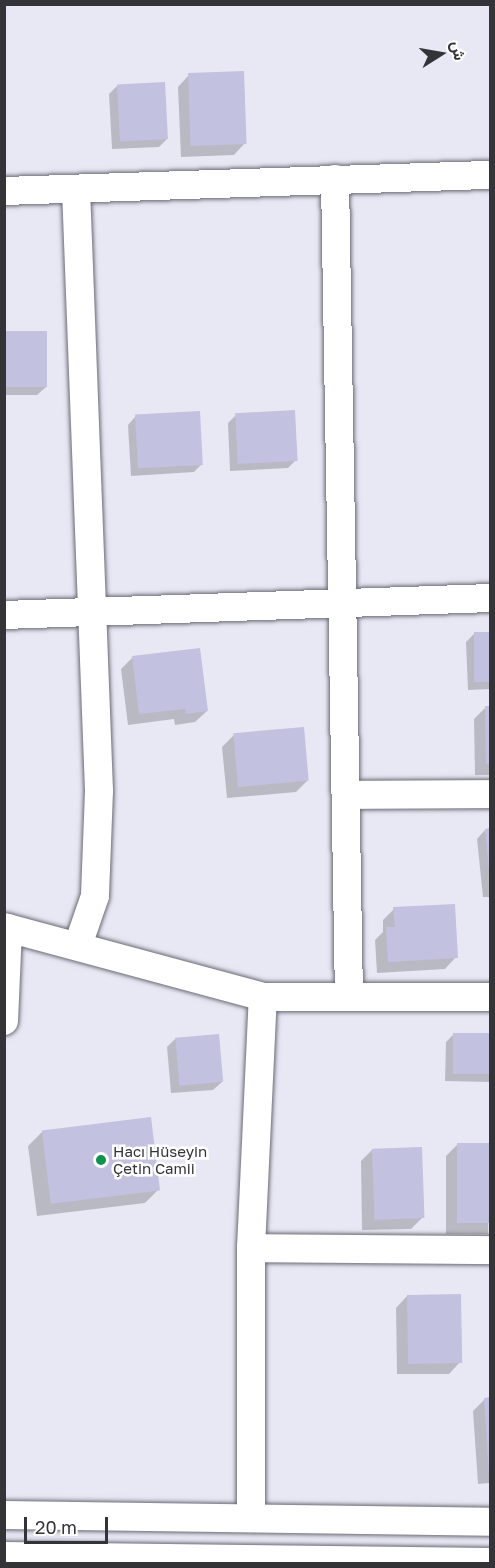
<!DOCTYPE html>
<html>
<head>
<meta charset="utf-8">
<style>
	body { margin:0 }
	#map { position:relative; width:495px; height:1568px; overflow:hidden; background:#e8e8f5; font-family:"Golos Text",Vazirmatn,sans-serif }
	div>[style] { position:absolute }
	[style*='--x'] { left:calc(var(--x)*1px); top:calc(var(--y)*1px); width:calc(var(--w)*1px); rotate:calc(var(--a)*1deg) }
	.shadow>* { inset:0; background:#0003 }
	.building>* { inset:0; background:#c2c1df; transform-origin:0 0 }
	.roads { filter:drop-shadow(0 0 2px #6b6b76) drop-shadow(0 0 2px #6b6b76) }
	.minor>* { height:28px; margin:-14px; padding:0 14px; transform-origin:14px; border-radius:14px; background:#fff }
	.dots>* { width:16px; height:16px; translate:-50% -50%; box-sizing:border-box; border:3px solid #fff; border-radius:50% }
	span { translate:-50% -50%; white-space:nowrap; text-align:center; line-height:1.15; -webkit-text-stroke:5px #fff; paint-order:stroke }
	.poi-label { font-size:15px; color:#333338 }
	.left { translate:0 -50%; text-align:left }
	.frame { position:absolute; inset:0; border:6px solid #333338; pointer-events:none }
	.north { position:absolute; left:411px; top:24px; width:60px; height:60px; -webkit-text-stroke:4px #fff; paint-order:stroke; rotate:79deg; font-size:16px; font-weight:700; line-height:24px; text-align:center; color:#333338 }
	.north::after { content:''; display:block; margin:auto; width:21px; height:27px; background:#333338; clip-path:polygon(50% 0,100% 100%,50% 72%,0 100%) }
	.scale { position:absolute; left:24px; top:1517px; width:84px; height:27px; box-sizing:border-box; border:3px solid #333338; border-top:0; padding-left:8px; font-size:18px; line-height:21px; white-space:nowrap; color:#333338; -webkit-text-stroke:4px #fff; paint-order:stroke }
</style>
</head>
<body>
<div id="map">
	<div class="shadow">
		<i style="clip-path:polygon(189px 75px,245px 143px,234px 155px,181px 157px,178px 87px)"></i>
		<i style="clip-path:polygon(117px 86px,167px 139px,159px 147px,112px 149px,109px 94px)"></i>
		<i style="clip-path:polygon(4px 333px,46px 387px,37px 395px,4px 395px)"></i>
		<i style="clip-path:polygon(236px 415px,296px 460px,288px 468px,230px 471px,228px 423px)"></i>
		<i style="clip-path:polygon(136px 416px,202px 464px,194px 472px,131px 476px,128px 425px)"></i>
		<i style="clip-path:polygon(474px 634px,490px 634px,490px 689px,468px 690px,466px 642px)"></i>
		<i style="clip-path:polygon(132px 658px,207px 711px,195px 722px,175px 725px,174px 719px,128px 725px,121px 669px)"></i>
		<i style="clip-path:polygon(486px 707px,490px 707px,490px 775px,475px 775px,474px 719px)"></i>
		<i style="clip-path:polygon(234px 735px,308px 780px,296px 792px,227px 798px,222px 747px)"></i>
		<i style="clip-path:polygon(485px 830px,490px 830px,490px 897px,483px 897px,477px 839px)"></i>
		<i style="clip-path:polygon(394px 909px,456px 957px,445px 969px,377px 973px,375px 940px,383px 932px,383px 920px)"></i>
		<i style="clip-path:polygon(454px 1034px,490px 1035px,490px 1082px,445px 1081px,446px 1042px)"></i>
		<i style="clip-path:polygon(175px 1039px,222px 1082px,213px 1090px,171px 1093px,167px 1047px)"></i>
		<i style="clip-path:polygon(42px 1132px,159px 1189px,145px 1203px,37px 1216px,28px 1146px)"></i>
		<i style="clip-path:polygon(458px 1144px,490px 1145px,488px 1234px,446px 1234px,446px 1156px)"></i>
		<i style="clip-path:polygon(372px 1150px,422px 1218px,411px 1229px,362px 1230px,361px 1161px)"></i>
		<i style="clip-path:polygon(407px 1296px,460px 1362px,449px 1374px,397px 1374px,396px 1308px)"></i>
		<i style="clip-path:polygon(485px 1399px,490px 1399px,490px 1483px,478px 1484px,473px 1411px)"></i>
	</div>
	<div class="building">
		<i style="left:244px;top:71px;width:73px;height:56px;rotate:88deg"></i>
		<i style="left:165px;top:82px;width:57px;height:48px;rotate:87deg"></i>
		<i style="left:47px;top:331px;width:56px;height:43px;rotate:90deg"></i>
		<i style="left:295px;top:410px;width:51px;height:60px;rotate:87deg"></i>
		<i style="left:200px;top:411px;width:54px;height:65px;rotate:87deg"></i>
		<i style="left:490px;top:632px;width:50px;height:16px;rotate:90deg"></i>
		<i style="clip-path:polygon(200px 648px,208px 711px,186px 714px,185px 709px,139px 714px,132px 656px)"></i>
		<i style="clip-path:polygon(485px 706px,490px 706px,490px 764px,486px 764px)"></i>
		<i style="left:304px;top:727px;width:54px;height:71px;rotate:85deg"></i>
		<i style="clip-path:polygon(490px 828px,490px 870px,489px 870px,485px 829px)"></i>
		<i style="clip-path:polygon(455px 904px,458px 958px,388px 962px,386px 927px,395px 927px,393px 907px)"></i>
		<i style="left:453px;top:1033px;width:37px;height:41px"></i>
		<i style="left:219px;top:1034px;width:48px;height:44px;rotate:85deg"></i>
		<i style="left:151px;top:1117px;width:74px;height:110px;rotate:83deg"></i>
		<i style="left:457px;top:1143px;width:33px;height:80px"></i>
		<i style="left:422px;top:1147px;width:71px;height:50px;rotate:88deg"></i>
		<i style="left:461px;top:1294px;width:69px;height:54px;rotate:89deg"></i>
		<i style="clip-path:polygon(490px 1397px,490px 1476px,489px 1476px,484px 1398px)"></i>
	</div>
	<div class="roads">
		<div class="minor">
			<i style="--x:335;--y:179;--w:818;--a:89.02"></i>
			<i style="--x:76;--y:189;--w:602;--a:87.81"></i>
			<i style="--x:99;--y:791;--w:105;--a:92.2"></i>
			<i style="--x:95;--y:896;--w:52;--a:109.1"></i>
			<i style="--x:4;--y:191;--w:486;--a:-1.9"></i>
			<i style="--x:4;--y:615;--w:486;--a:-2"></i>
			<i style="--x:347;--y:795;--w:143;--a:-0.4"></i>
			<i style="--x:4;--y:927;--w:268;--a:15.1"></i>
			<i style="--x:263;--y:997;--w:227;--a:0"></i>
			<i style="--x:4;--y:1021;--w:93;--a:-87.5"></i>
			<i style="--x:251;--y:1248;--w:239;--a:0.5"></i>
			<i style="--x:4;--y:1515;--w:486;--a:0.8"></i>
			<i style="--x:251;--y:1518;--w:270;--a:-90"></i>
			<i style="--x:251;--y:1248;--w:251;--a:-87.3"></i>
			<i style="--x:4;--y:1556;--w:486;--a:0.7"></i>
		</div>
	</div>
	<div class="dots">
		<i style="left:101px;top:1160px;background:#0f914f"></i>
	</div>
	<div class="poi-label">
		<span class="left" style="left:113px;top:1160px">Hacı Hüseyin<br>Çetin Camii</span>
	</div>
	<div class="frame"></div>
	<div class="north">ش</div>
	<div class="scale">20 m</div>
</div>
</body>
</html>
